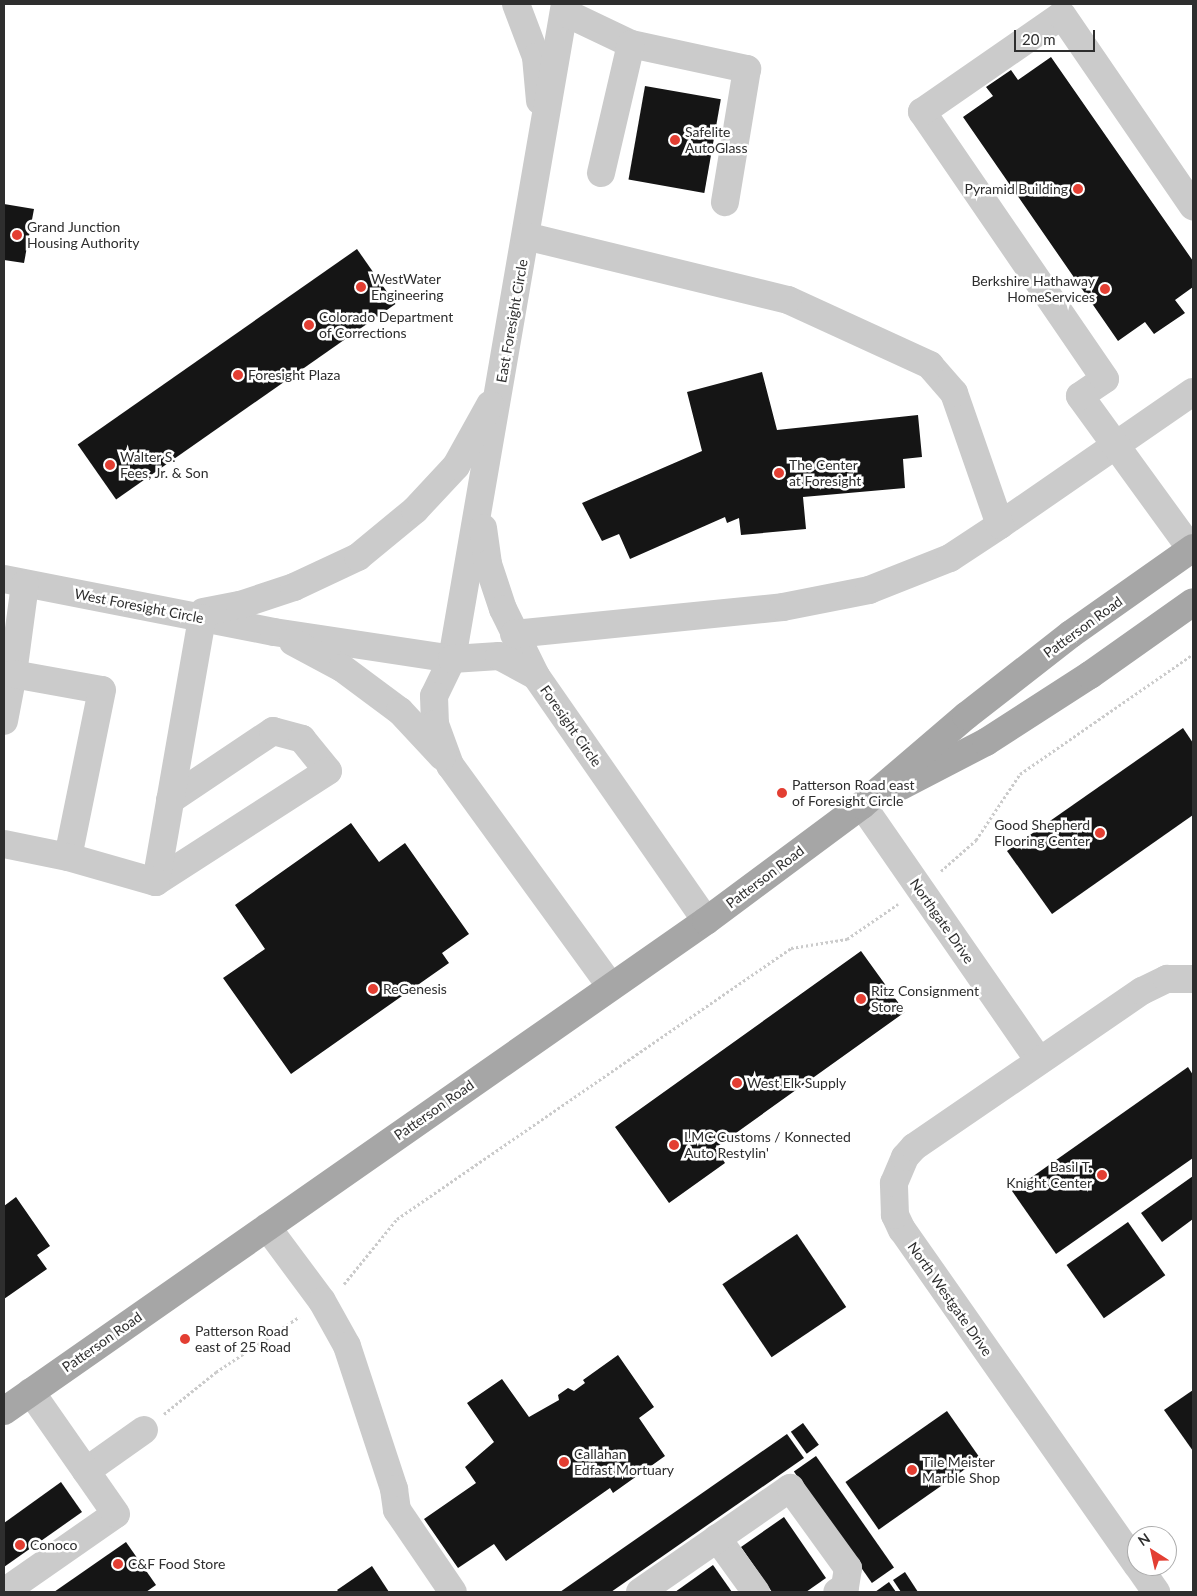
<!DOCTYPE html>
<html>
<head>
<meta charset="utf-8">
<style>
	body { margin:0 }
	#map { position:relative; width:1197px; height:1596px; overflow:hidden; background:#fff; font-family:Lato,sans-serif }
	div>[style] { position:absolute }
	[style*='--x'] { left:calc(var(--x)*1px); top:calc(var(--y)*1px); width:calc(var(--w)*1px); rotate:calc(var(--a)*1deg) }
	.building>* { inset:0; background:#151515; transform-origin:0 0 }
	.path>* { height:3px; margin-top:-1.5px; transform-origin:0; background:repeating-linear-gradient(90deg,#cbcbcb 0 2.5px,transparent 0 5px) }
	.minor>* { height:28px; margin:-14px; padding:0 14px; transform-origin:14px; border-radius:14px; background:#cbcbcb }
	.major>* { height:28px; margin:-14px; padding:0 14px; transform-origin:14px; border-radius:14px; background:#a6a6a6 }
	.dots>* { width:14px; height:14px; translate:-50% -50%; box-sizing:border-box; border:2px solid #fff; border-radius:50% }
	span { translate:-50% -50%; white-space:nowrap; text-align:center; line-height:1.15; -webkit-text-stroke:5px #fff; paint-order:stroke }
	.poi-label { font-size:14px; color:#2e2e2e }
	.left { translate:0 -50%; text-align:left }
	.right { translate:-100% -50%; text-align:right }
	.street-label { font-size:14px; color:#2e2e2e }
	.frame { position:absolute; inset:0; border:5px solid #2e2e2e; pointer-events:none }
	.north { position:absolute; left:1127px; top:1526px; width:50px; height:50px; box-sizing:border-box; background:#fff; border:1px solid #ababab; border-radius:50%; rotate:325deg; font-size:14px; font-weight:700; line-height:20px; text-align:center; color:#2e2e2e }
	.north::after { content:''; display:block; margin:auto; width:18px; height:22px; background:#e33e32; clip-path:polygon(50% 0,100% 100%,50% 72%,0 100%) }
	.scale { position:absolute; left:1014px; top:30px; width:81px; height:22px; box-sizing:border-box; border:2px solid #2e2e2e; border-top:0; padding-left:6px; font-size:15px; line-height:18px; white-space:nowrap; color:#2e2e2e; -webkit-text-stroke:4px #fff; paint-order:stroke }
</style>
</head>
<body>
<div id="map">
	<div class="building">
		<i style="clip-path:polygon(1051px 57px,1193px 261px,1193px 287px,1175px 300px,1185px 313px,1154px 334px,1145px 322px,1118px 341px,963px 117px,993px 96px,986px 87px,1011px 70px,1018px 80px)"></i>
		<i style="left:645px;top:86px;width:77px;height:95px;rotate:10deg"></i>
		<i style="clip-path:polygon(4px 204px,34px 209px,24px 263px,4px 260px)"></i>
		<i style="left:357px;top:249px;width:67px;height:341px;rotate:55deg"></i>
		<i style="clip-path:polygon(762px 372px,777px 430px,918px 415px,922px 457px,903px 459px,905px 488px,803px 497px,806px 529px,741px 535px,739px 518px,727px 523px,725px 517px,630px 559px,619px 534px,602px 541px,582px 503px,702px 451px,687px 392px)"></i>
		<i style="clip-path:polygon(1183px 728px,1193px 743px,1193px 815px,1052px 914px,1007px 851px)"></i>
		<i style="clip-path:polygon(351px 823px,379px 862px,405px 843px,469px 934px,442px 953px,449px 963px,291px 1074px,223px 978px,265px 949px,235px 905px)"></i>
		<i style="clip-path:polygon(861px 951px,905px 1012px,715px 1148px,725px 1163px,669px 1203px,615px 1127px)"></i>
		<i style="clip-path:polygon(1188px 1067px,1193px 1075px,1193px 1158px,1056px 1254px,1012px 1191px)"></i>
		<i style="clip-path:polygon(1193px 1176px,1193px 1219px,1162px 1242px,1141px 1213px)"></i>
		<i style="clip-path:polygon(16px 1197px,50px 1246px,37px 1255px,47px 1269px,4px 1299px,4px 1206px)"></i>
		<i style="left:1128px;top:1222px;width:65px;height:75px;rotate:55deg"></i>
		<i style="left:797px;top:1234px;width:88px;height:90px;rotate:56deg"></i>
		<i style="clip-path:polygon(618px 1355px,654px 1407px,639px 1418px,665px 1456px,613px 1493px,610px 1488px,506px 1561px,494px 1544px,458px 1568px,424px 1519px,476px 1483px,465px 1467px,494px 1442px,467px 1403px,502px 1379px,529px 1417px,559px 1400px,558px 1395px,568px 1388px,574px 1391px,585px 1383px,583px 1380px)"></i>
		<i style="clip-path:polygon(1193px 1390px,1193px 1451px,1164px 1410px)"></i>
		<i style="left:947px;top:1411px;width:58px;height:124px;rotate:55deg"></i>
		<i style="left:803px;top:1423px;width:27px;height:15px;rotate:54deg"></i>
		<i style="clip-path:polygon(787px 1434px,804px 1458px,611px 1592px,560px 1592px)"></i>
		<i style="left:816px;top:1456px;width:136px;height:27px;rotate:55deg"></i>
		<i style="clip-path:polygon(61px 1482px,82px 1512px,4px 1567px,4px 1523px)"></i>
		<i style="clip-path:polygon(784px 1517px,826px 1578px,806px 1592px,772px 1592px,741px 1547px)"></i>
		<i style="clip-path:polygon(126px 1542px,156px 1585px,146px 1592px,54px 1592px)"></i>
		<i style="clip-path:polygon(713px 1565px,732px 1592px,675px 1592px)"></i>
		<i style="clip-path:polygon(372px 1566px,389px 1592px,339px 1592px,337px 1590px)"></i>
		<i style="clip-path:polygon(905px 1572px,918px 1592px,901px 1592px,893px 1580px)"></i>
		<i style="clip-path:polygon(889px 1582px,896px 1592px,875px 1592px)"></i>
	</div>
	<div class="path">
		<i style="--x:941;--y:871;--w:47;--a:-41.5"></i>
		<i style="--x:976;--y:840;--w:79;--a:-56.3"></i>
		<i style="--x:1020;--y:774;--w:211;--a:-34.7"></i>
		<i style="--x:344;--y:1284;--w:84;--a:-50.8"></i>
		<i style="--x:397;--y:1219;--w:478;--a:-34.5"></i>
		<i style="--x:791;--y:948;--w:57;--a:-9.1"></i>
		<i style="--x:847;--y:939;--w:62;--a:-34.5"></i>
		<i style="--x:164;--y:1414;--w:67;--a:-38.9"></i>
		<i style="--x:216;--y:1372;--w:100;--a:-33.5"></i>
	</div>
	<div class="minor">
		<i style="--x:516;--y:4;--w:57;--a:69.3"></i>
		<i style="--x:536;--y:57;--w:44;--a:84.8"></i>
		<i style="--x:565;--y:4;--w:665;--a:99.79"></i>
		<i style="--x:452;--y:659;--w:41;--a:115.9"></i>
		<i style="--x:434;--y:696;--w:28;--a:88"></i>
		<i style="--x:435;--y:724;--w:44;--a:69.9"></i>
		<i style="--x:450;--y:765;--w:274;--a:54"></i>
		<i style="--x:564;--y:12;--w:74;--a:25.5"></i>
		<i style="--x:631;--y:44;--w:119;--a:12.2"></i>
		<i style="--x:747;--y:69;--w:135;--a:99.4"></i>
		<i style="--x:601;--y:173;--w:132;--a:-76.9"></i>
		<i style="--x:1000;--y:525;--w:234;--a:-34.6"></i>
		<i style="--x:483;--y:528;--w:36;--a:82"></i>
		<i style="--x:488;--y:564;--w:47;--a:71.6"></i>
		<i style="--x:503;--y:609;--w:75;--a:63.8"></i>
		<i style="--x:536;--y:676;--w:298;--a:55.2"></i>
		<i style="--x:1191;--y:549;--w:189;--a:-126"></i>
		<i style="--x:1080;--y:396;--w:30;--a:-34"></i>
		<i style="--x:1105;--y:379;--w:324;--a:-124.4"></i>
		<i style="--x:922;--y:112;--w:170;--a:-34.7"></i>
		<i style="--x:1062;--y:15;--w:232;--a:55.6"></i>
		<i style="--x:4;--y:579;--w:275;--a:11.1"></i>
		<i style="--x:274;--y:632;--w:180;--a:8.6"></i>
		<i style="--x:452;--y:659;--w:47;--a:-3.7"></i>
		<i style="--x:499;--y:656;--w:42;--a:28.4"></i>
		<i style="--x:203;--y:612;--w:38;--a:-11"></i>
		<i style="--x:240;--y:605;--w:57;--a:-18.4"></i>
		<i style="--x:294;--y:587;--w:71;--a:-25.1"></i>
		<i style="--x:358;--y:557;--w:74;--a:-39.5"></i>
		<i style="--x:415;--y:510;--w:60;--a:-47"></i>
		<i style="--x:456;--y:466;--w:70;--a:-60.9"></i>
		<i style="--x:514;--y:634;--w:270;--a:-5.7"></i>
		<i style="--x:783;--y:607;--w:88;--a:-11.2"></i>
		<i style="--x:869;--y:590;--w:87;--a:-21.6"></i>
		<i style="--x:950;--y:558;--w:60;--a:-33.4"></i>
		<i style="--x:1000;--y:525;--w:140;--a:-109.2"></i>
		<i style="--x:954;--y:393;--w:37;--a:-131"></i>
		<i style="--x:930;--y:365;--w:156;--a:-155.4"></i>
		<i style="--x:788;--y:300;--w:270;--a:-166.3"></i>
		<i style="--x:293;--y:642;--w:55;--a:28"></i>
		<i style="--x:342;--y:668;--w:72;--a:36.6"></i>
		<i style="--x:400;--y:711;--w:62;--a:47"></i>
		<i style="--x:13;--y:674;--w:91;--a:-82.4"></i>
		<i style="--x:4;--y:721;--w:48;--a:-79.2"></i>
		<i style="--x:13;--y:674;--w:90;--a:10.2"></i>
		<i style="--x:102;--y:690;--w:170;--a:101.5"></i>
		<i style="--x:170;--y:800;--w:124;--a:-33.8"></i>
		<i style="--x:273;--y:731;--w:30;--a:15"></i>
		<i style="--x:302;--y:739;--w:41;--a:50.9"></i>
		<i style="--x:328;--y:771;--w:205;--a:147.2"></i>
		<i style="--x:156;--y:882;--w:268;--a:-80.1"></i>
		<i style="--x:862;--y:805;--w:311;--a:55.3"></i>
		<i style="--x:4;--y:844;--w:65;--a:11.5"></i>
		<i style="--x:68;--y:857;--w:91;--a:15.9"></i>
		<i style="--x:267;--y:1227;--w:92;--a:53.4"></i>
		<i style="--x:322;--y:1301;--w:51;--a:60.9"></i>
		<i style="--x:347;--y:1346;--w:151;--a:71.8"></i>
		<i style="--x:394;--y:1489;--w:21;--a:82"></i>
		<i style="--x:397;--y:1510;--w:99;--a:55.7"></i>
		<i style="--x:86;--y:1471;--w:71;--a:-35.3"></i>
		<i style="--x:717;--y:1538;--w:67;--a:54.2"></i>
		<i style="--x:1137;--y:1565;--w:409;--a:-125"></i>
		<i style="--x:902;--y:1230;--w:17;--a:-115"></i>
		<i style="--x:895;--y:1215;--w:32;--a:-92"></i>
		<i style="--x:894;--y:1183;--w:28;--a:-67"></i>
		<i style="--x:905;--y:1157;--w:13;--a:-48"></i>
		<i style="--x:914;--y:1147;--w:276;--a:-34.4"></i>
		<i style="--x:1142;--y:991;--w:28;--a:-26"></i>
		<i style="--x:1167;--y:979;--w:26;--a:0"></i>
		<i style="--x:1138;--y:1566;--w:32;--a:55"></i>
		<i style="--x:4;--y:1592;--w:136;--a:-34.9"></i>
		<i style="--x:116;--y:1514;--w:149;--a:-124.9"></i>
		<i style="--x:640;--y:1592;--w:183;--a:-34.7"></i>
		<i style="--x:790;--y:1488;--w:99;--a:54.1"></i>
		<i style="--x:848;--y:1568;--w:19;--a:99"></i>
		<i style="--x:845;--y:1587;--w:9;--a:148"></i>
	</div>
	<div class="major">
		<i style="--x:901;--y:786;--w:96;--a:-27.4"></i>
		<i style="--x:986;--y:742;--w:124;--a:-32.8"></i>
		<i style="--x:1090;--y:675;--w:126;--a:-35.3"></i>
		<i style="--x:4;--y:1411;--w:856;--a:-34.92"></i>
		<i style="--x:706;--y:921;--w:194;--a:-36.6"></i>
		<i style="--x:862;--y:805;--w:137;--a:-40.6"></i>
		<i style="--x:966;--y:716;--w:133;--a:-38"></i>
		<i style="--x:1071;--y:634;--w:149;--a:-35.2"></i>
	</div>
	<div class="dots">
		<i style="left:675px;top:140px;background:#e33e32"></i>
		<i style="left:1078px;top:189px;background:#e33e32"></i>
		<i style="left:17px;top:235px;background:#e33e32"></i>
		<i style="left:361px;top:287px;background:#e33e32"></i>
		<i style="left:1105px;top:289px;background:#e33e32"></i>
		<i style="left:309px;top:325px;background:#e33e32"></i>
		<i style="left:238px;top:375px;background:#e33e32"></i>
		<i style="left:110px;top:465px;background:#e33e32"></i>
		<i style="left:779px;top:473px;background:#e33e32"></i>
		<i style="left:782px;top:793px;background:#e33e32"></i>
		<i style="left:1100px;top:833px;background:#e33e32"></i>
		<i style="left:373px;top:989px;background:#e33e32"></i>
		<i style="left:861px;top:999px;background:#e33e32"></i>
		<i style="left:737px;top:1083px;background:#e33e32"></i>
		<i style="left:674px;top:1145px;background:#e33e32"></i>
		<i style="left:1102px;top:1175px;background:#e33e32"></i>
		<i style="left:185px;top:1339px;background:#e33e32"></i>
		<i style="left:564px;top:1462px;background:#e33e32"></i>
		<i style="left:912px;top:1470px;background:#e33e32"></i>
		<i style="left:20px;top:1545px;background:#e33e32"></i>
		<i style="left:118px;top:1564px;background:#e33e32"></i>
	</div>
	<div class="poi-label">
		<span class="left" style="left:685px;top:140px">Safelite<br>AutoGlass</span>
		<span class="right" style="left:1068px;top:189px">Pyramid Building</span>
		<span class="left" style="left:27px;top:235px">Grand Junction<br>Housing Authority</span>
		<span class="left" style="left:371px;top:287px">WestWater<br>Engineering</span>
		<span class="right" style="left:1095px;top:289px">Berkshire Hathaway<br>HomeServices</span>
		<span class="left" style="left:319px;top:325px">Colorado Department<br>of Corrections</span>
		<span class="left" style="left:248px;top:375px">Foresight Plaza</span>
		<span class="left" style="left:120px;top:465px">Walter S.<br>Fees, Jr. &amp; Son</span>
		<span class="left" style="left:789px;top:473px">The Center<br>at Foresight</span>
		<span class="left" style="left:792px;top:793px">Patterson Road east<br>of Foresight Circle</span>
		<span class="right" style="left:1090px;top:833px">Good Shepherd<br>Flooring Center</span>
		<span class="left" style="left:383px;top:989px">ReGenesis</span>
		<span class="left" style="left:871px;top:999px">Ritz Consignment<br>Store</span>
		<span class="left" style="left:747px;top:1083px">West Elk Supply</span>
		<span class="left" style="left:684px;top:1145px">LMC Customs / Konnected<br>Auto Restylin'</span>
		<span class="right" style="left:1092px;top:1175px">Basil T.<br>Knight Center</span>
		<span class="left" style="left:195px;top:1339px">Patterson Road<br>east of 25 Road</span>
		<span class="left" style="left:574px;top:1462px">Callahan<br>Edfast Mortuary</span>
		<span class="left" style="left:922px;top:1470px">Tile Meister<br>Marble Shop</span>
		<span class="left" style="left:30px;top:1545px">Conoco</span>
		<span class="left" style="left:128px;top:1564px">C&amp;F Food Store</span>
	</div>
	<div class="street-label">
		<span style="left:512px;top:321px;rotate:-80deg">East Foresight Circle</span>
		<span style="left:139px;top:606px;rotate:11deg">West Foresight Circle</span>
		<span style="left:1083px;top:627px;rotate:-36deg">Patterson Road</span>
		<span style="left:571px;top:726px;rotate:55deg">Foresight Circle</span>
		<span style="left:765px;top:877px;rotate:-37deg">Patterson Road</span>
		<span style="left:942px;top:921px;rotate:55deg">Northgate Drive</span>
		<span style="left:434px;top:1110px;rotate:-35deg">Patterson Road</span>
		<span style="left:950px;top:1299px;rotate:55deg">North Westgate Drive</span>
		<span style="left:102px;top:1342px;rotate:-35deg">Patterson Road</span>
	</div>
	<div class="frame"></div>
	<div class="north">N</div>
	<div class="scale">20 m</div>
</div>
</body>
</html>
